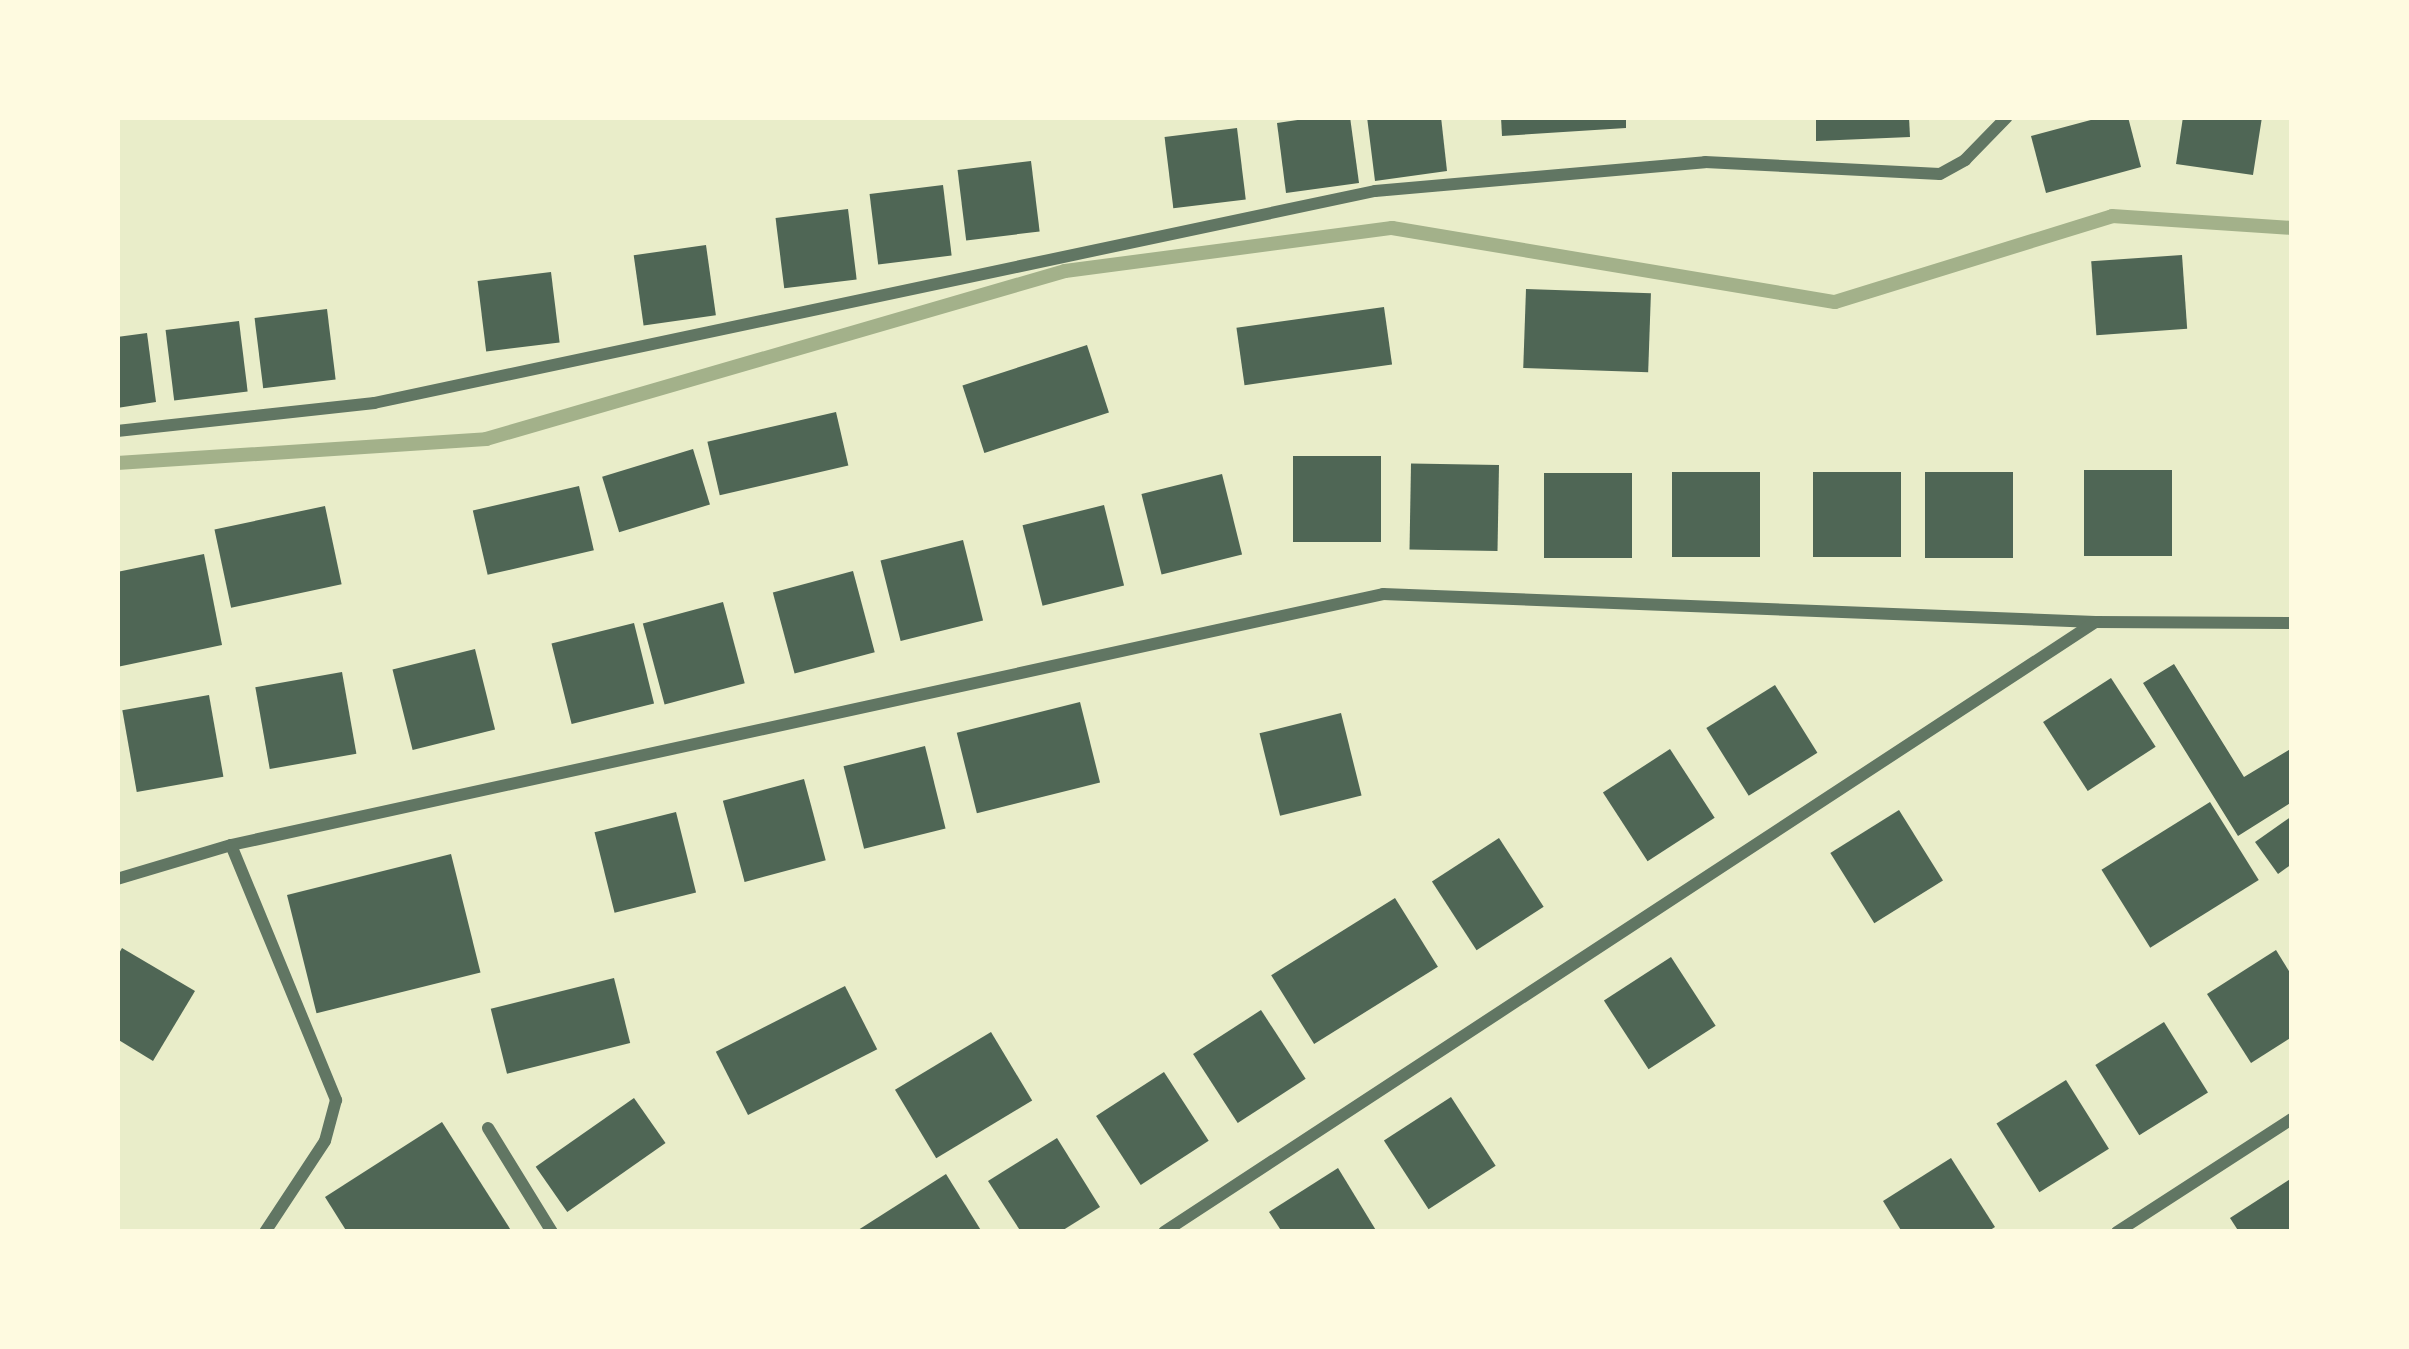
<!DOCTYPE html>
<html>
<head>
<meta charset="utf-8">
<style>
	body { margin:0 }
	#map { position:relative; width:2409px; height:1349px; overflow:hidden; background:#e9edc9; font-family:Roboto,sans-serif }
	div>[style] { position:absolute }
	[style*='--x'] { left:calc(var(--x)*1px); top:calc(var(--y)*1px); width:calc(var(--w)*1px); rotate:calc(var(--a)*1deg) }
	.stream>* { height:14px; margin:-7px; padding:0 7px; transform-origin:7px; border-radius:7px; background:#a3b18a }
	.building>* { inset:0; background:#4f6655; transform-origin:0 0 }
	.minor>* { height:12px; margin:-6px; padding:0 6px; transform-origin:6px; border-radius:6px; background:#617663 }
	span { translate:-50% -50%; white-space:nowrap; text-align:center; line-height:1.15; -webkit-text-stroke:9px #fefae0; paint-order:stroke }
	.frame { position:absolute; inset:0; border:120px solid #fefae0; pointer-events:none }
</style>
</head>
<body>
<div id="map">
	<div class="stream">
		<i style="--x:117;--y:463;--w:370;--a:-3.7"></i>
		<i style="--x:486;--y:439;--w:603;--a:-16.18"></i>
		<i style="--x:1065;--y:271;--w:330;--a:-7.5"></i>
		<i style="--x:1392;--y:228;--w:449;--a:9.5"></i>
		<i style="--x:1835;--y:302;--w:290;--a:-17.2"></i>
		<i style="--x:2112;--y:216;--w:180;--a:3.8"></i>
	</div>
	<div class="building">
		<i style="clip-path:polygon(1318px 117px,1350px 117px,1359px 183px,1286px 193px,1277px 123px)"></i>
		<i style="clip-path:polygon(1367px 117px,1441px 117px,1447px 171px,1375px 181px)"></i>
		<i style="clip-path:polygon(1501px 117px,1626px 117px,1626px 128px,1502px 136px)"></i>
		<i style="clip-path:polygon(1816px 117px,1909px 117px,1910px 137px,1816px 141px)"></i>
		<i style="clip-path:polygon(2102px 117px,2128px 117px,2141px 167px,2046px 193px,2031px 136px)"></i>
		<i style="clip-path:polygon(2183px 117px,2262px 117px,2253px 175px,2176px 164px)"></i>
		<i style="left:1237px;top:128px;width:72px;height:73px;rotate:83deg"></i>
		<i style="left:1031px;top:161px;width:71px;height:74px;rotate:83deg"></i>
		<i style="left:943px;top:185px;width:71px;height:74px;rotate:83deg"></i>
		<i style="left:848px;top:209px;width:71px;height:73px;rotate:83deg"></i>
		<i style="left:706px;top:245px;width:71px;height:73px;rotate:82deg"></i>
		<i style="left:2182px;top:255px;width:74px;height:91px;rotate:86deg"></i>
		<i style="left:551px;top:272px;width:71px;height:74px;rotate:83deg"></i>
		<i style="left:1526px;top:289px;width:125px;height:79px;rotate:2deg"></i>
		<i style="left:1384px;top:307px;width:58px;height:149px;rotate:82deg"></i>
		<i style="left:327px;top:309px;width:71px;height:73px;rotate:83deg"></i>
		<i style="left:239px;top:321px;width:71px;height:74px;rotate:83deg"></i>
		<i style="clip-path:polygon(147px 333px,156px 402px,117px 408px,117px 337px)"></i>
		<i style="left:1087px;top:345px;width:71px;height:131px;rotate:72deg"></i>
		<i style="left:836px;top:412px;width:55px;height:132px;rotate:77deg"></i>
		<i style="left:693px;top:449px;width:58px;height:95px;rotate:73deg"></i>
		<i style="left:1381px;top:456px;width:86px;height:88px;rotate:90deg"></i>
		<i style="left:1499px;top:465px;width:86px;height:88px;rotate:91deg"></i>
		<i style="left:2172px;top:470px;width:86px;height:88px;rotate:90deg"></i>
		<i style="left:1672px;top:472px;width:88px;height:85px"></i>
		<i style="left:1813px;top:472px;width:88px;height:85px"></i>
		<i style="left:2013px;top:472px;width:86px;height:88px;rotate:90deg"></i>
		<i style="left:1544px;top:473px;width:88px;height:85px"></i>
		<i style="left:1222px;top:474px;width:83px;height:83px;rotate:76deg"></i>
		<i style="left:579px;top:486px;width:66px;height:109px;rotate:77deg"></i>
		<i style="left:1104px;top:505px;width:83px;height:84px;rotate:76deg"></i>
		<i style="left:325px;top:506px;width:80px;height:113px;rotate:78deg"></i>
		<i style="left:963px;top:540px;width:83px;height:85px;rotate:76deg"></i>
		<i style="clip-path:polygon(204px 554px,222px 645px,117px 667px,117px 572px)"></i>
		<i style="left:853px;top:571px;width:84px;height:83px;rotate:75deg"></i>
		<i style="left:723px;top:602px;width:84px;height:83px;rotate:75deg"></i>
		<i style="left:634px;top:623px;width:83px;height:85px;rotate:76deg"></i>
		<i style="left:475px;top:649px;width:83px;height:85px;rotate:76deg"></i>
		<i style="clip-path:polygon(2174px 664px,2244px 777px,2292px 748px,2292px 802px,2238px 836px,2143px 683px)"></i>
		<i style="left:342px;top:672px;width:83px;height:88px;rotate:80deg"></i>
		<i style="left:2111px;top:678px;width:82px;height:81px;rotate:57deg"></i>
		<i style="left:1775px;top:685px;width:80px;height:81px;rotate:58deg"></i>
		<i style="left:209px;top:695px;width:83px;height:88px;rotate:80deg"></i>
		<i style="left:1080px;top:702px;width:83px;height:127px;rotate:76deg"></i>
		<i style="left:1341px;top:713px;width:85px;height:84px;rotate:76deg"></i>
		<i style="left:925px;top:746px;width:85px;height:84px;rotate:76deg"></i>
		<i style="left:1670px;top:749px;width:82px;height:80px;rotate:57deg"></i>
		<i style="left:804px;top:779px;width:84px;height:84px;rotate:75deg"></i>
		<i style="left:2210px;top:802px;width:92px;height:128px;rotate:58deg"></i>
		<i style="left:1899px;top:810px;width:83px;height:81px;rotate:58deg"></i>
		<i style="left:676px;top:812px;width:83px;height:84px;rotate:76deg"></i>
		<i style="clip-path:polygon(2292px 816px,2292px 864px,2278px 874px,2255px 842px)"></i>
		<i style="left:1499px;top:838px;width:82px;height:80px;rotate:57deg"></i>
		<i style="left:451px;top:854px;width:122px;height:169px;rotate:76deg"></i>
		<i style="left:1395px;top:898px;width:81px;height:146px;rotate:58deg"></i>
		<i style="clip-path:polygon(122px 948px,195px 991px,153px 1061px,117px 1039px,117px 957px)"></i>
		<i style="clip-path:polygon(2276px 950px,2292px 976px,2292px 1037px,2251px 1063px,2207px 994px)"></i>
		<i style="left:1671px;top:957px;width:82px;height:80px;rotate:57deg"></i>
		<i style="left:614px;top:978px;width:67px;height:127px;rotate:76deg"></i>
		<i style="left:845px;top:986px;width:71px;height:145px;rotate:63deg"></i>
		<i style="left:1261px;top:1010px;width:82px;height:81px;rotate:57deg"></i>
		<i style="left:2164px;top:1022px;width:83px;height:81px;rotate:58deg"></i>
		<i style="left:991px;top:1032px;width:80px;height:112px;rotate:59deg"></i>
		<i style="left:1164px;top:1072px;width:82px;height:81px;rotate:57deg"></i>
		<i style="left:2066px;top:1080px;width:81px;height:82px;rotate:58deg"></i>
		<i style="left:1451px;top:1097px;width:82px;height:80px;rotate:57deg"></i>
		<i style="left:634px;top:1098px;width:55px;height:120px;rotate:55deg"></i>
		<i style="clip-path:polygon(442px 1122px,512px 1232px,347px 1232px,325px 1197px)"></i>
		<i style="clip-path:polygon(1057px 1138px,1100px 1207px,1060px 1232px,1021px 1232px,988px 1181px)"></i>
		<i style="clip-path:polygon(1951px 1158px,1995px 1227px,1987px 1232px,1902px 1232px,1883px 1201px)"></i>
		<i style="clip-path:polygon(1338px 1168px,1377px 1232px,1282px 1232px,1269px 1212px)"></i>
		<i style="clip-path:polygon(946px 1174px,982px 1232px,855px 1232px)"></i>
		<i style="clip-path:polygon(2292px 1178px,2292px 1232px,2239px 1232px,2230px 1218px)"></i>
	</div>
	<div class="minor">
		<i style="--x:117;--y:431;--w:259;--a:-6.2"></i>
		<i style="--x:374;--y:403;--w:1023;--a:-11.96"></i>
		<i style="--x:1375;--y:191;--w:331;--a:-5"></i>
		<i style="--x:1705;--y:162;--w:235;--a:2.9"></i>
		<i style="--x:1940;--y:174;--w:29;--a:-29"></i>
		<i style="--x:1965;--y:160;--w:60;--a:-45.7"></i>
		<i style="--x:231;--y:845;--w:276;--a:67.6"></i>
		<i style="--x:336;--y:1100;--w:42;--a:105"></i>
		<i style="--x:325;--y:1141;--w:109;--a:123.4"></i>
		<i style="--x:117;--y:879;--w:119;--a:-16.6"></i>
		<i style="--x:231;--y:845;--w:1179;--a:-12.29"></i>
		<i style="--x:1383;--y:594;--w:713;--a:2.25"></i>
		<i style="--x:2095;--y:622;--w:197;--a:0.3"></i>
		<i style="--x:488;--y:1128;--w:122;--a:58.4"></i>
		<i style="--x:1164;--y:1232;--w:1112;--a:-33.22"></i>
		<i style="--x:2117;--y:1232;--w:208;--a:-32.9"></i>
	</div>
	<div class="frame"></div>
</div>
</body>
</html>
